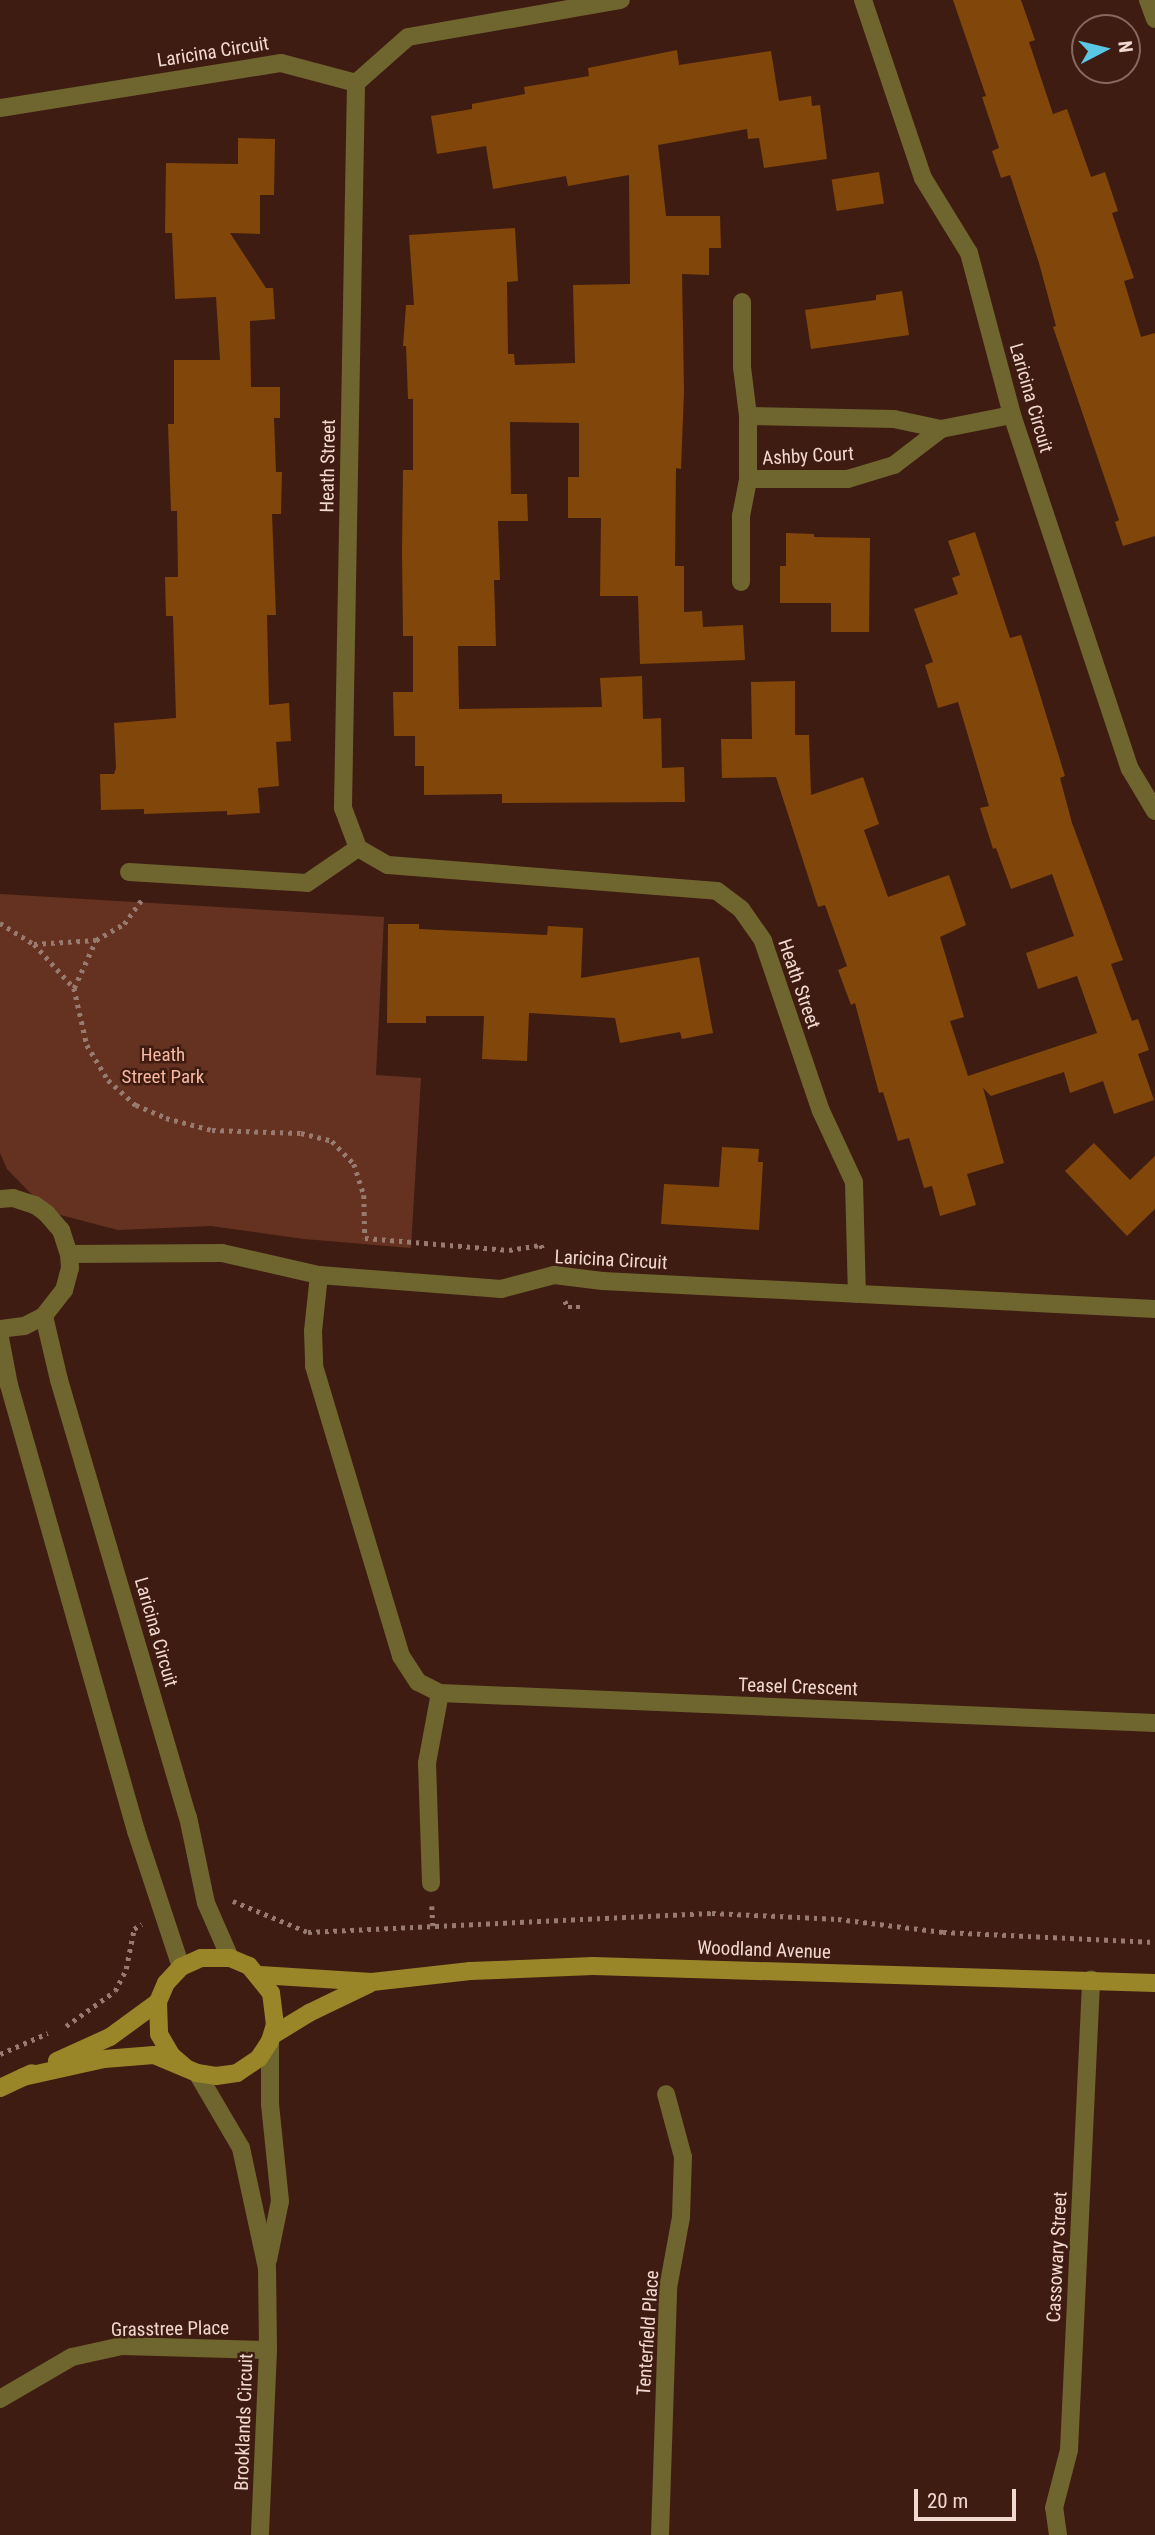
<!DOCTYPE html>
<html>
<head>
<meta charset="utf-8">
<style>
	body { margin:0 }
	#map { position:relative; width:1155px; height:2535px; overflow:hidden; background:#3f1c11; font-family:"Roboto Condensed",sans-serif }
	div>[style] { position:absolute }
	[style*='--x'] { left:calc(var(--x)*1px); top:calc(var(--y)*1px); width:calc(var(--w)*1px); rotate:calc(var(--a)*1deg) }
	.green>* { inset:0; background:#653221 }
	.building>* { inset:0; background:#814609; transform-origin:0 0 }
	.path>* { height:4.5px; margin-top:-2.25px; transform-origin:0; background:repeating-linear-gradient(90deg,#977a70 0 3.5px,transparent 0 8.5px) }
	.street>* { height:18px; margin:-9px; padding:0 9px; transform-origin:9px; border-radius:9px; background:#6f652f }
	.secondary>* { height:18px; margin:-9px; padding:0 9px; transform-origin:9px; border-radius:9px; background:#988629 }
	span { translate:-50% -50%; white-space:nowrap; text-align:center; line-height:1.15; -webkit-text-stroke:5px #3f1c11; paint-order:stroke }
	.street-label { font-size:19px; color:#f1d9d1 }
	.park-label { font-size:19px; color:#f7b7a2 }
	.north { position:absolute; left:1071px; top:14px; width:70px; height:70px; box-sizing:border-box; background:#3f1c11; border:2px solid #86685e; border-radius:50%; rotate:83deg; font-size:19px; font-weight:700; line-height:28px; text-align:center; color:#f1d9d1 }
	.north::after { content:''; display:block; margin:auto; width:24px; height:32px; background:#5ac8e5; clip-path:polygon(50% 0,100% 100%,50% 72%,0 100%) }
	.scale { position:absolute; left:914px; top:2489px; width:102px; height:32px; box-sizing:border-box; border:4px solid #f1d9d1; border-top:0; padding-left:9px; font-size:21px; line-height:24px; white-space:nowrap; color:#f1d9d1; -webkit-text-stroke:5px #3f1c11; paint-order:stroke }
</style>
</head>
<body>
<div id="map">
	<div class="green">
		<i style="clip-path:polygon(0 894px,384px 917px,376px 1075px,421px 1078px,411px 1248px,304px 1239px,211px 1226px,118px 1230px,49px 1212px,7px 1169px,0 1153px)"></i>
	</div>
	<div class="building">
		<i style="clip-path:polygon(953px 0,1021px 0,1035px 40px,1029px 42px,1053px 114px,1067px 109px,1091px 177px,1105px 172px,1118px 211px,1112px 213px,1134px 278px,1124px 281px,1141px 337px,1155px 333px,1155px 536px,1123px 546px,1115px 522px,1119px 520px,1053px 327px,1056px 326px,1039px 263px,1010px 175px,1001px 178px,992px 151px,999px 148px,982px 97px,986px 96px)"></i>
		<i style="clip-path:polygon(677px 50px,679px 65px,771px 51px,779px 101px,811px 96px,812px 106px,820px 105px,827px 159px,764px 168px,759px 138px,748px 139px,747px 129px,658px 145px,666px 216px,720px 216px,721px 248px,709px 248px,709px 275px,682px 274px,684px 391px,681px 469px,676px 468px,675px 566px,684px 566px,684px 612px,702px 611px,703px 627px,743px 625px,745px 660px,640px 664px,638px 596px,600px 596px,601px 518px,568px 518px,568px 477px,579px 477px,579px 423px,510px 422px,511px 494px,527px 494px,528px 521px,498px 521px,500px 580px,494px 580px,496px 646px,458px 646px,459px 709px,599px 707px,602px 707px,600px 678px,642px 676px,643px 719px,661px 718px,662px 768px,684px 767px,685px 802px,502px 803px,502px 794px,424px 795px,424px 766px,415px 766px,415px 736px,394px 736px,393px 692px,413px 692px,413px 636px,403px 636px,402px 552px,403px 470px,413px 470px,413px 399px,408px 399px,406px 346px,403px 346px,406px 305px,414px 305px,409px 235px,515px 228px,518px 281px,507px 282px,508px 354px,514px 354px,515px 365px,575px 363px,573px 285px,630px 284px,629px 175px,568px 186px,566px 176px,493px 189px,486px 146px,437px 154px,431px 116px,472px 109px,472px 104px,525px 94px,524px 87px,589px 76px,588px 68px)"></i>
		<i style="clip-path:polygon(238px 138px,275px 139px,274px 195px,260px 195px,260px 234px,230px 233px,266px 288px,273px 288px,275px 319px,250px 321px,251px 387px,280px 387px,280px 418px,274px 418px,276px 472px,282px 472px,281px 514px,272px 514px,276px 615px,267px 615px,269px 705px,289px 703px,291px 741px,276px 742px,279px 786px,258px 788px,260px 813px,227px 815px,227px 811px,144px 814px,144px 809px,101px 810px,100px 774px,114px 774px,116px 768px,114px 723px,176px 718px,173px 616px,166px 616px,165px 577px,178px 577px,177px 511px,171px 511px,168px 424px,174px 424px,174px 360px,220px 360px,216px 297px,175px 299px,172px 233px,165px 233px,166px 163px,238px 164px)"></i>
		<i style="left:879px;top:172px;width:32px;height:48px;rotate:81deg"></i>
		<i style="clip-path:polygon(902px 291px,909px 335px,811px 349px,805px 310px,876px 300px,876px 295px)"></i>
		<i style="clip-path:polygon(975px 532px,1010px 638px,1021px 635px,1037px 685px,1065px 776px,1060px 778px,1072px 823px,1123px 960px,1111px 964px,1132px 1021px,1138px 1019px,1149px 1050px,1138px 1054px,1154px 1100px,1114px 1114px,1103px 1081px,1070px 1093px,1064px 1072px,991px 1096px,983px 1088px,1004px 1163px,967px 1174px,976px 1205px,940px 1216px,932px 1186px,924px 1188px,909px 1138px,898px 1141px,883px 1092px,879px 1093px,855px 1003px,851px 1005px,838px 970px,847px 966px,825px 905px,818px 907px,776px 777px,722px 778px,721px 739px,752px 739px,751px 682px,795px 681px,795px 735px,809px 735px,811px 795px,863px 777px,879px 824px,864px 830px,888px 897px,949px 875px,966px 925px,940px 937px,964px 1017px,950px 1021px,968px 1076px,1097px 1033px,1077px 976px,1038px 989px,1026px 953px,1074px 936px,1052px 874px,1011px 889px,996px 848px,993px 849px,980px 808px,989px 806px,958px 702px,938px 708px,925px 665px,933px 662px,914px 609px,958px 594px,952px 578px,960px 575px,948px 541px)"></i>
		<i style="clip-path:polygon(786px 533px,814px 534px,814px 537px,870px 538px,869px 632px,831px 632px,831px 603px,780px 603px,780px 566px,786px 566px)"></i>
		<i style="clip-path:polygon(388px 924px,419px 924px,419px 929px,547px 935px,548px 926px,583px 928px,581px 978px,699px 957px,713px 1033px,682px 1039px,680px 1032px,620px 1043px,615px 1018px,529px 1013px,527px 1061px,482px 1059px,484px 1016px,426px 1016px,426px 1023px,387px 1023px)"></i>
		<i style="clip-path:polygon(1094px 1143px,1130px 1180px,1155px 1156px,1155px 1209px,1127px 1236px,1065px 1171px)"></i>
		<i style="clip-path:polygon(722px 1147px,759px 1149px,758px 1162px,763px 1162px,759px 1230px,661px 1224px,664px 1184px,719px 1187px)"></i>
	</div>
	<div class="path">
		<i style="--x:0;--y:923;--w:40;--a:32"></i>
		<i style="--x:34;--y:944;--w:62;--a:-3.7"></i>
		<i style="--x:96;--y:940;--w:32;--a:-30"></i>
		<i style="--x:124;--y:924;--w:32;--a:-54"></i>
		<i style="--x:34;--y:944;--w:59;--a:47.7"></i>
		<i style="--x:74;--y:988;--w:58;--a:77.2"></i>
		<i style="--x:87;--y:1045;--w:41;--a:59"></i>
		<i style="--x:108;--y:1080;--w:38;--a:42"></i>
		<i style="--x:136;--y:1105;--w:33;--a:23"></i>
		<i style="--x:166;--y:1118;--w:48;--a:14.6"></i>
		<i style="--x:212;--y:1130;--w:89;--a:1.9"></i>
		<i style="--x:301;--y:1133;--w:32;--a:14"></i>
		<i style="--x:332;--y:1141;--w:32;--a:46"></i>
		<i style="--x:354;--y:1164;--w:33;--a:72"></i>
		<i style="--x:364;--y:1195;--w:43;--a:88.7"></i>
		<i style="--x:365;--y:1238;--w:144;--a:4.8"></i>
		<i style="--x:509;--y:1250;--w:32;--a:-9"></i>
		<i style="--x:541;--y:1245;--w:8;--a:67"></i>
		<i style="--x:74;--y:988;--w:53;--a:-65.4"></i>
		<i style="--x:565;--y:1301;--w:7;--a:63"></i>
		<i style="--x:568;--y:1307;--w:13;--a:0"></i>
		<i style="--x:233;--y:1901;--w:81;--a:22.5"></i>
		<i style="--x:308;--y:1932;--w:404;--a:-2.7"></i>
		<i style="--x:712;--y:1913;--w:126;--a:2.7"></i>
		<i style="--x:838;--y:1919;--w:106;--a:7.1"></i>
		<i style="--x:943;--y:1932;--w:212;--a:2.7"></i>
		<i style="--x:432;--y:1906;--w:20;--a:87"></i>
		<i style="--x:66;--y:2026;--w:60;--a:-35.5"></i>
		<i style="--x:115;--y:1991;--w:25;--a:-63"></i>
		<i style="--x:126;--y:1969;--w:41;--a:-78.7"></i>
		<i style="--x:134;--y:1929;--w:9;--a:-32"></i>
		<i style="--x:0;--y:2054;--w:52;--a:-23.6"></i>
	</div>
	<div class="street">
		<i style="--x:863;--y:0;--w:188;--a:71.4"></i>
		<i style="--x:923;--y:178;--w:88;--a:58.5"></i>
		<i style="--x:969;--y:253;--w:168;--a:75.1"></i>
		<i style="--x:1012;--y:415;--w:373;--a:71.6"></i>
		<i style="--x:1130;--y:769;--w:49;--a:59.2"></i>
		<i style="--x:1148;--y:0;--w:20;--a:70"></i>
		<i style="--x:356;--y:83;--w:725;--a:91.03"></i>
		<i style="--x:343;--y:808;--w:43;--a:69.4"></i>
		<i style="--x:358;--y:848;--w:34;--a:30"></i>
		<i style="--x:388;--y:865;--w:330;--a:4.5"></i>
		<i style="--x:717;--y:891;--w:30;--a:37"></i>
		<i style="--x:741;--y:909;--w:39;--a:55"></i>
		<i style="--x:763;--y:941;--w:180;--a:71.2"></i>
		<i style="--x:821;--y:1111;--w:78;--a:65.1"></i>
		<i style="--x:854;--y:1182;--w:112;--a:88.5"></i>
		<i style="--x:0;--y:108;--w:285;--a:-9.1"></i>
		<i style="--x:281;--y:63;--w:78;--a:14.9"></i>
		<i style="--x:356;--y:83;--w:69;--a:-41.5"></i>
		<i style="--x:408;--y:37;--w:216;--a:-9.9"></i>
		<i style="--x:742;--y:302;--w:65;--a:90"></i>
		<i style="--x:742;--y:367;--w:49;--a:83"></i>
		<i style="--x:941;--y:429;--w:72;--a:-11.2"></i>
		<i style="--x:741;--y:582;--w:66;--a:-90"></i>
		<i style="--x:741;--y:516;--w:38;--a:-79"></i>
		<i style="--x:748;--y:479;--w:63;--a:-90"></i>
		<i style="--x:748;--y:416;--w:146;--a:1.2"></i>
		<i style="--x:894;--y:419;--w:48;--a:12"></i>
		<i style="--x:941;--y:429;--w:59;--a:142.5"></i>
		<i style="--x:894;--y:465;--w:48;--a:163.1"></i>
		<i style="--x:848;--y:479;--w:100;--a:180"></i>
		<i style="--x:129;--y:872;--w:178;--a:3.5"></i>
		<i style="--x:307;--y:883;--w:62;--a:-34.5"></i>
		<i style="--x:0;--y:1199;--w:13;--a:-4"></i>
		<i style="--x:13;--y:1198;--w:23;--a:18"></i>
		<i style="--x:35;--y:1205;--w:14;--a:36"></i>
		<i style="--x:46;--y:1213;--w:23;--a:49"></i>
		<i style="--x:61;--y:1230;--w:25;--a:72"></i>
		<i style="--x:69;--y:1254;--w:14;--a:86"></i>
		<i style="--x:70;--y:1268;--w:23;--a:105"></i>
		<i style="--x:64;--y:1290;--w:33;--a:128"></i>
		<i style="--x:44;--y:1316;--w:22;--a:153"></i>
		<i style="--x:24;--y:1326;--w:24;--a:173"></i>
		<i style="--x:69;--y:1254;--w:153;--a:-0.4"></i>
		<i style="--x:222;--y:1253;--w:99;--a:12.8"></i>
		<i style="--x:319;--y:1275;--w:183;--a:4.4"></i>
		<i style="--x:501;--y:1289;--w:55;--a:-14.8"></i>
		<i style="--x:554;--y:1275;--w:49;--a:7"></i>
		<i style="--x:603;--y:1281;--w:553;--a:2.9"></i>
		<i style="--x:319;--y:1275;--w:56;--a:96.1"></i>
		<i style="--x:313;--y:1331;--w:35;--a:88"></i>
		<i style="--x:314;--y:1366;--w:303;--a:73.3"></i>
		<i style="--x:401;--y:1656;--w:31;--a:57"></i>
		<i style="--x:418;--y:1682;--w:25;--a:27"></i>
		<i style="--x:440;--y:1693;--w:716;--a:2.4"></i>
		<i style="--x:44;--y:1316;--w:66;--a:76.8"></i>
		<i style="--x:59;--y:1380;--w:456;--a:73.6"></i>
		<i style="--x:188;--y:1817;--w:88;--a:78.2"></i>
		<i style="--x:206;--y:1903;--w:60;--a:66.4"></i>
		<i style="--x:0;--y:1338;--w:48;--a:79.2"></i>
		<i style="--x:9;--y:1385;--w:464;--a:74.1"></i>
		<i style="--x:136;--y:1831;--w:143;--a:71.7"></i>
		<i style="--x:431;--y:1883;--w:120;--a:-91.9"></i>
		<i style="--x:427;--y:1763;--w:71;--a:-79.5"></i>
		<i style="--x:197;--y:2073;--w:87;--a:59.6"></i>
		<i style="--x:241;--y:2148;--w:123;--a:77.8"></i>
		<i style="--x:267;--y:2268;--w:82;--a:89.3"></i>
		<i style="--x:268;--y:2350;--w:185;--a:92.5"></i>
		<i style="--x:268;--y:2260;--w:60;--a:-78.5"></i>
		<i style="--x:280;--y:2201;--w:98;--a:-95.9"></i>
		<i style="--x:270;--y:2104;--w:63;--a:-90"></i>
		<i style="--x:0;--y:2399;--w:83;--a:-30.3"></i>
		<i style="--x:72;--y:2357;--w:51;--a:-12.4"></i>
		<i style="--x:122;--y:2346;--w:146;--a:1.6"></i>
		<i style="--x:660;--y:2535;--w:247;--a:-88.1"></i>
		<i style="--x:668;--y:2288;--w:72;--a:-79.6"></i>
		<i style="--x:681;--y:2217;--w:60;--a:-88.1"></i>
		<i style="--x:683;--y:2157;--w:65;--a:-105.1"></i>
		<i style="--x:1058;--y:2535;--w:27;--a:-98"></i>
		<i style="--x:1054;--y:2508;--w:60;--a:-75.5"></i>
		<i style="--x:1069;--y:2450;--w:471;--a:-87.3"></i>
	</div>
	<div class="secondary">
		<i style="--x:260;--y:1975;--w:112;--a:3.6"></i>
		<i style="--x:372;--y:1982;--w:99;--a:-6.4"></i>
		<i style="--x:470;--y:1971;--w:123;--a:-2.3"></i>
		<i style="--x:593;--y:1966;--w:562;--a:1.73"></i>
		<i style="--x:273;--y:2035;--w:42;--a:-31.4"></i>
		<i style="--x:309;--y:2013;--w:67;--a:-25.8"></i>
		<i style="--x:57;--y:2061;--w:58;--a:-24.4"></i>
		<i style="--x:110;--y:2037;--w:59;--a:-36.1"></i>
		<i style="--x:23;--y:2077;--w:83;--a:-12.5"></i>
		<i style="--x:104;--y:2059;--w:50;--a:-4.6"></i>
		<i style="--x:154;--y:2055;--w:47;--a:22.7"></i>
		<i style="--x:197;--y:2073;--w:19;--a:9"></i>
		<i style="--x:216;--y:2076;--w:21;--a:-8"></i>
		<i style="--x:237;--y:2073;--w:27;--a:-34"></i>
		<i style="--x:259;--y:2058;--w:20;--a:-57"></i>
		<i style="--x:270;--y:2041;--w:17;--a:-73"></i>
		<i style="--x:275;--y:2025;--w:32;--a:-97"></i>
		<i style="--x:271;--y:1993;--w:35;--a:-129"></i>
		<i style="--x:249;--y:1966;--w:21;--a:-157"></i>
		<i style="--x:230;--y:1958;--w:29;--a:180"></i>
		<i style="--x:201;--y:1958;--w:22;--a:156"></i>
		<i style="--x:181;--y:1967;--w:22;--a:133"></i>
		<i style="--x:166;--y:1983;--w:21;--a:113"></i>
		<i style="--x:158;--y:2002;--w:32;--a:88"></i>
		<i style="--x:159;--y:2034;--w:24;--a:60"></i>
		<i style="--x:171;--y:2055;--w:20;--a:41"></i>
		<i style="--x:0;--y:2088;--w:35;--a:-25"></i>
	</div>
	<div class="street-label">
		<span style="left:213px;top:52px;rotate:-9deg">Laricina Circuit</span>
		<span style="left:1031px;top:398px;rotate:74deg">Laricina Circuit</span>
		<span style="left:808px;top:456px;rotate:-3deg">Ashby Court</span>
		<span style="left:328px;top:466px;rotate:-89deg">Heath Street</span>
		<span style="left:799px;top:984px;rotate:71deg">Heath Street</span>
		<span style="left:611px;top:1260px;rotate:3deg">Laricina Circuit</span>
		<span style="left:156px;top:1632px;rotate:74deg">Laricina Circuit</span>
		<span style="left:798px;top:1687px;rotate:2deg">Teasel Crescent</span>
		<span style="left:764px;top:1950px;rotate:2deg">Woodland Avenue</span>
		<span style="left:1057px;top:2257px;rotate:-87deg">Cassowary Street</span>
		<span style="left:170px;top:2329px;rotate:-1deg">Grasstree Place</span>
		<span style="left:648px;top:2333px;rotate:-86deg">Tenterfield Place</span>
		<span style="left:244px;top:2422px;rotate:-88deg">Brooklands Circuit</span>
	</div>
	<div class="park-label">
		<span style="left:163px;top:1066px">Heath<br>Street Park</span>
	</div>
	<div class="north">N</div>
	<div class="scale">20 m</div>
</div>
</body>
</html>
